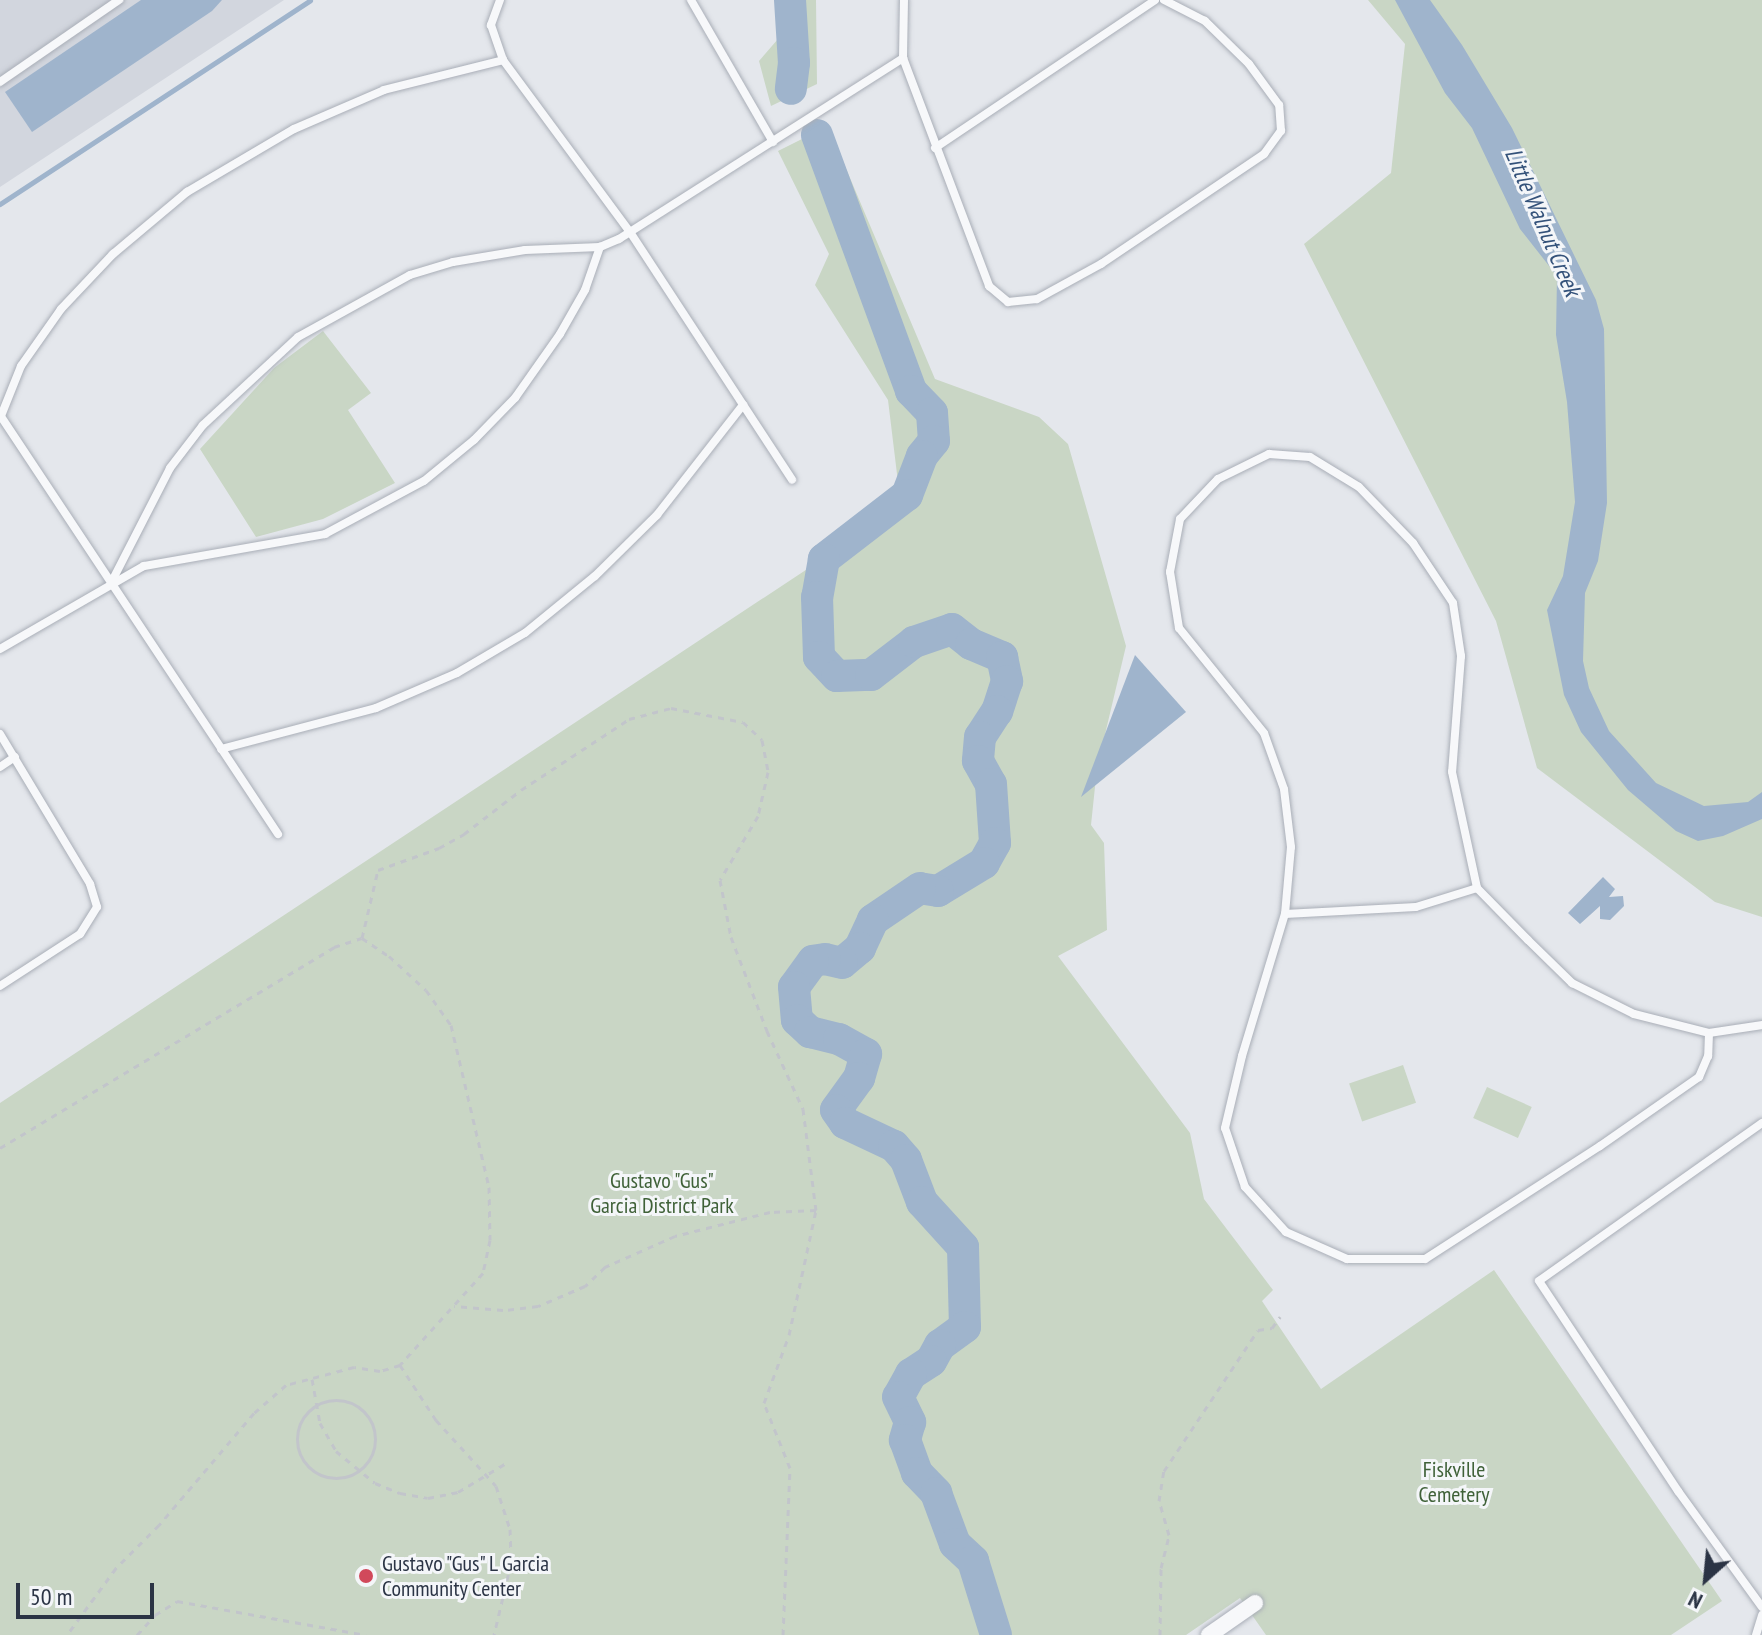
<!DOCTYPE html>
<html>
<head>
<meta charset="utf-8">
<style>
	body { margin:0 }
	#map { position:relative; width:1762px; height:1635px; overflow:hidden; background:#e4e7ec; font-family:"PT Sans Narrow",sans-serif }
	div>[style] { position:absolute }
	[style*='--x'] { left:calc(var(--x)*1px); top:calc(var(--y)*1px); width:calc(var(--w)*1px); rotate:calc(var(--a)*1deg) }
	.built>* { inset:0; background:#d2d6de }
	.green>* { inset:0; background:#c9d6c5; transform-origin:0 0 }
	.water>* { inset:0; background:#9fb4cc }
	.stream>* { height:5px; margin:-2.5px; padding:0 2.5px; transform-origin:2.5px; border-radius:2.5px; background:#9fb4cc }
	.river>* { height:32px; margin:-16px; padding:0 16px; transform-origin:16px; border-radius:16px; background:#9fb4cc }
	.path>* { height:3px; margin-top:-1.5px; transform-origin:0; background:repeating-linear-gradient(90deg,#c2c5cb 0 6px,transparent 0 12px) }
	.path>.ring { margin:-1.5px; padding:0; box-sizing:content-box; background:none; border:3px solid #c2c5cb; border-radius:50% }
	.roads { filter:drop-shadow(0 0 2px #a9aeb7) drop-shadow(0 0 2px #a9aeb7) }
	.lane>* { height:8px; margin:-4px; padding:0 4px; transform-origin:4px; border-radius:4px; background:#f7f8fa }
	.street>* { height:16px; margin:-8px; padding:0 8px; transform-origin:8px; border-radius:8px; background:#f7f8fa }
	.dots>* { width:22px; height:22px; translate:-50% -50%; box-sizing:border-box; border:4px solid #f4f6f9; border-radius:50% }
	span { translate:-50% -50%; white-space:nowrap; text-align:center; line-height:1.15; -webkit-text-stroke:6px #f4f6f9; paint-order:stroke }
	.park-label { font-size:22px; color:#3f6138 }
	.poi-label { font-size:22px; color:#2b3445 }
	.left { translate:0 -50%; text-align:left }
	.water-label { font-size:24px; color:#34527a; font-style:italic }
	.north { position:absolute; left:1666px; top:1539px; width:80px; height:80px; -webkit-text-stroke:6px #f4f6f9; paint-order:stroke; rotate:207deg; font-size:22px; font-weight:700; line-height:32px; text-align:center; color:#2b3445 }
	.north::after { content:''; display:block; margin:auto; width:28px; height:36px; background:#2b3445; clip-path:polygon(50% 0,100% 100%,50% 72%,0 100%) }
	.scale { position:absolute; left:16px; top:1583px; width:138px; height:36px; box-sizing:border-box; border:4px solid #2b3445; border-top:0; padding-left:10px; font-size:24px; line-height:28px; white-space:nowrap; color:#2b3445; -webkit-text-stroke:6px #f4f6f9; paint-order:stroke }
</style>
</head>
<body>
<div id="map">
	<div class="built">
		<i style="clip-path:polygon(0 0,284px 0,0 187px)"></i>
	</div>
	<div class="green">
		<i style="clip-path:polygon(776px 0,816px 0,817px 84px,771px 106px,759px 61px,778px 39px)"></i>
		<i style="clip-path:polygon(1368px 0,1762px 0,1762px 917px,1715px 902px,1537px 768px,1496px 621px,1304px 244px,1391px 173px,1405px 44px)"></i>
		<i style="clip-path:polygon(828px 126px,935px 379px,1039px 417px,1068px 444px,1126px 646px,1097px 768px,1091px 825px,1104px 843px,1107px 930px,1058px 956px,1190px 1133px,1204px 1199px,1273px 1290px,1262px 1301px,1321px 1389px,1494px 1270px,1722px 1601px,1671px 1635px,1266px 1635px,1240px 1598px,1186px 1635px,0 1635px,0 1103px,901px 507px,888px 400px,815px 285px,829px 254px,778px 151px)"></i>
		<i style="clip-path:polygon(323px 331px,371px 393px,348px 410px,395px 483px,323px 519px,256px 537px,200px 449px,274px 368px)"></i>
		<i style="left:1403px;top:1065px;width:40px;height:57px;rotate:71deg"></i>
		<i style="left:1487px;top:1087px;width:49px;height:34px;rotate:24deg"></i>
	</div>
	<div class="water">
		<i style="clip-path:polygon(141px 0,222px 0,212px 11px,32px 132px,5px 92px)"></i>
		<i style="clip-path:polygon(1395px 0,1430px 0,1462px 45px,1512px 128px,1596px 300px,1604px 329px,1607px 503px,1598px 561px,1585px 593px,1583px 661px,1589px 688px,1609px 731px,1656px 783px,1704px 806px,1748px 802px,1762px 792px,1762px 819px,1723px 836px,1698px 841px,1676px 831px,1628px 790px,1581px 732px,1564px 695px,1547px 610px,1563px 576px,1575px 502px,1567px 402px,1556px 335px,1557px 276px,1520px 229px,1472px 128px,1445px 93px)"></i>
		<i style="clip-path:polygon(1135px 655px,1186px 712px,1081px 797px)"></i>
		<i style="clip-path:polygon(1603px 877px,1615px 889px,1609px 897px,1623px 896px,1624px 906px,1610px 920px,1600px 919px,1600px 906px,1580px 924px,1568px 913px)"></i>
	</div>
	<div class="stream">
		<i style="--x:0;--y:204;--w:371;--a:-33.3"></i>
	</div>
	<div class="river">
		<i style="--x:790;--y:0;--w:63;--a:86.4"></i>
		<i style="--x:794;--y:63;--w:26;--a:97"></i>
		<i style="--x:817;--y:135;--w:273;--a:69.8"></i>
		<i style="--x:911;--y:391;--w:30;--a:46"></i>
		<i style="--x:932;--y:413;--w:28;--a:86"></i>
		<i style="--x:934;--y:441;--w:19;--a:129"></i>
		<i style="--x:922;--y:456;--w:42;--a:111"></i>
		<i style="--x:907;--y:495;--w:105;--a:142.4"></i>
		<i style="--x:824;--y:559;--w:39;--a:100"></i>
		<i style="--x:817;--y:597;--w:60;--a:88.1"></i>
		<i style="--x:819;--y:657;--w:26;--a:47"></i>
		<i style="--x:837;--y:676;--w:34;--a:-2"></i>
		<i style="--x:871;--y:675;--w:54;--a:-37.5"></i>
		<i style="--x:914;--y:642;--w:40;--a:-18.9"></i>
		<i style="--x:952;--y:629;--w:24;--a:38"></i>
		<i style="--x:971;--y:644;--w:34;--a:23"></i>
		<i style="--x:1002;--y:657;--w:25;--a:78"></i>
		<i style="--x:1007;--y:681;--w:32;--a:108"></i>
		<i style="--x:997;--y:711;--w:31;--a:123"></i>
		<i style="--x:980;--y:737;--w:24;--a:95"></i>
		<i style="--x:978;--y:761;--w:26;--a:61"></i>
		<i style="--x:991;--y:784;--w:59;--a:86.1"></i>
		<i style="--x:995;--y:843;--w:23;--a:119"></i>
		<i style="--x:984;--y:863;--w:54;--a:148.7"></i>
		<i style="--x:938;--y:891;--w:18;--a:-171"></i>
		<i style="--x:920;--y:888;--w:57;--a:145.8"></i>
		<i style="--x:873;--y:920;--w:31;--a:115"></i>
		<i style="--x:860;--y:948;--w:23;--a:140"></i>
		<i style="--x:842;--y:963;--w:17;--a:-167"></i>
		<i style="--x:825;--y:959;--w:12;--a:171"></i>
		<i style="--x:813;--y:961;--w:32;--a:126"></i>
		<i style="--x:794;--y:987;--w:33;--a:85"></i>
		<i style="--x:797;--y:1020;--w:18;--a:43"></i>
		<i style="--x:810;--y:1032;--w:30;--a:14"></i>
		<i style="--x:839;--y:1039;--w:31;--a:29"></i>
		<i style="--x:866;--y:1054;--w:25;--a:106"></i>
		<i style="--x:859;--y:1078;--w:39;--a:126"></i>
		<i style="--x:836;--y:1110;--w:16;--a:55"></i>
		<i style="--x:845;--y:1123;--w:54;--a:25.1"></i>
		<i style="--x:894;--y:1146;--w:18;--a:49"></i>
		<i style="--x:906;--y:1160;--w:45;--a:69.1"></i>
		<i style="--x:922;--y:1202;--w:61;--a:47.7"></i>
		<i style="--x:963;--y:1247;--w:80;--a:88.6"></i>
		<i style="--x:965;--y:1327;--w:31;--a:144"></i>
		<i style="--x:940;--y:1345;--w:18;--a:119"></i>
		<i style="--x:931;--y:1361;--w:24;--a:147"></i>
		<i style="--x:911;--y:1374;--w:26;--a:119"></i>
		<i style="--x:898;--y:1397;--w:28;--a:64"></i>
		<i style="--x:910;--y:1422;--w:19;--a:106"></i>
		<i style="--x:905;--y:1440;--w:35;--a:70"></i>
		<i style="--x:917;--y:1473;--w:28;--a:46"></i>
		<i style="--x:936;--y:1493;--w:54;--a:69.6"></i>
		<i style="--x:955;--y:1544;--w:25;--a:43"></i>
		<i style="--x:973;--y:1561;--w:77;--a:72.7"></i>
	</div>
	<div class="path">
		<i style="--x:362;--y:938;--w:70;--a:-76.8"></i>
		<i style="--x:378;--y:870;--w:65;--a:-19.8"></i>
		<i style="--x:439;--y:848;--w:29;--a:-29"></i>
		<i style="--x:464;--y:834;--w:72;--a:-37.7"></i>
		<i style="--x:521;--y:790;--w:129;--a:-33.3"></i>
		<i style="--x:629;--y:719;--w:43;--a:-14.7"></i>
		<i style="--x:671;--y:708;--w:73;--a:11"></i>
		<i style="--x:743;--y:722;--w:26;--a:43"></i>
		<i style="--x:762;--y:740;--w:33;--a:79"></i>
		<i style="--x:768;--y:772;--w:45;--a:102.8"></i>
		<i style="--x:758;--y:816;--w:74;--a:120.7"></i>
		<i style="--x:720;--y:880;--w:58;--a:79.1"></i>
		<i style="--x:731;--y:937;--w:101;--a:69"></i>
		<i style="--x:767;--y:1031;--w:86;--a:65.2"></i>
		<i style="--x:803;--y:1109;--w:102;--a:82.7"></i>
		<i style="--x:816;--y:1210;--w:46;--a:177.5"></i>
		<i style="--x:770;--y:1212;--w:98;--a:165.8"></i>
		<i style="--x:675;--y:1236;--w:77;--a:156.1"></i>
		<i style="--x:605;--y:1267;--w:28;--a:136"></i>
		<i style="--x:585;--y:1286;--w:51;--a:156.9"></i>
		<i style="--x:538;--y:1306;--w:35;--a:173"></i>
		<i style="--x:503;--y:1310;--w:49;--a:-175.3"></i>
		<i style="--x:0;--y:1148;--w:390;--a:-31"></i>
		<i style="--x:334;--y:947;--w:29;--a:-18"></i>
		<i style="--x:362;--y:938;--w:32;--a:34"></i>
		<i style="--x:389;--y:956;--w:50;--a:42.6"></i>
		<i style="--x:426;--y:990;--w:43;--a:54.5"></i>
		<i style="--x:451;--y:1025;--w:166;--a:76.8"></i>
		<i style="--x:489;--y:1187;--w:53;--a:88.9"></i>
		<i style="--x:490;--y:1240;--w:34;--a:102"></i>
		<i style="--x:483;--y:1273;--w:124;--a:132.1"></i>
		<i style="--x:400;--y:1365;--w:21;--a:163"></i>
		<i style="--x:380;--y:1371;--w:26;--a:-171"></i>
		<i style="--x:354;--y:1367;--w:70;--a:165.2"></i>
		<i style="--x:286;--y:1385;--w:43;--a:138.8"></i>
		<i style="--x:254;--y:1413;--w:147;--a:130.3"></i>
		<i style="--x:159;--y:1525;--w:61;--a:135"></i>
		<i style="--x:116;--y:1568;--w:83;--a:126.2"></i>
		<i style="--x:400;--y:1365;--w:66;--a:56.8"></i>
		<i style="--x:436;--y:1420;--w:89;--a:47.7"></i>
		<i style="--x:496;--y:1486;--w:45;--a:72"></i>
		<i style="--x:510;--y:1529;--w:34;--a:88"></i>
		<i style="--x:511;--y:1563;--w:74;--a:103.3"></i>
		<i style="--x:312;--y:1379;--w:45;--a:79.7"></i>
		<i style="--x:320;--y:1423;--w:32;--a:60"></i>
		<i style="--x:336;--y:1451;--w:50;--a:39.4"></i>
		<i style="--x:375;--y:1483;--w:27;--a:22"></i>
		<i style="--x:400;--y:1493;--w:28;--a:10"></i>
		<i style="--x:428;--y:1498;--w:31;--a:-11"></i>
		<i style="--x:458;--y:1492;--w:58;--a:-31"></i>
		<i class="ring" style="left:297px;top:1400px;width:75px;height:75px"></i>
		<i style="--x:137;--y:1635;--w:27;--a:-48"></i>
		<i style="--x:155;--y:1615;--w:26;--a:-32"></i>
		<i style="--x:177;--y:1601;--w:192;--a:10.2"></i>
		<i style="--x:783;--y:1635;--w:167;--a:-87.6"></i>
		<i style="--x:790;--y:1468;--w:70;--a:-111.8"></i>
		<i style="--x:764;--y:1403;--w:72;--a:-69.8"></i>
		<i style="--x:789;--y:1335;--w:128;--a:-77.8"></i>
		<i style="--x:1160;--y:1635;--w:67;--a:-89.1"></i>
		<i style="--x:1161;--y:1568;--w:34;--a:-76"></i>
		<i style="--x:1169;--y:1535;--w:35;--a:-106"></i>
		<i style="--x:1159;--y:1501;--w:30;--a:-81"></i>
		<i style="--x:1164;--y:1471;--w:169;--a:-56.3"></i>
		<i style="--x:1258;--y:1330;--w:14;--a:-8"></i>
		<i style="--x:1272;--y:1328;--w:14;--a:-54"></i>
	</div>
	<div class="roads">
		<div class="lane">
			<i style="--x:500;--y:0;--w:27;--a:110"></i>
			<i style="--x:491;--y:25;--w:37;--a:71"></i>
			<i style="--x:503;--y:60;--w:214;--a:53.6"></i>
			<i style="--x:630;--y:232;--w:296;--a:56.8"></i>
			<i style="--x:691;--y:0;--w:164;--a:60"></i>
			<i style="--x:904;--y:0;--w:58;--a:91"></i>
			<i style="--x:903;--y:58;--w:244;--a:69.3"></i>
			<i style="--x:989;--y:286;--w:25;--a:40"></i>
			<i style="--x:1008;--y:302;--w:29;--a:-6"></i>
			<i style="--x:1037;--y:299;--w:73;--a:-28.7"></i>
			<i style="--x:1101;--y:264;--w:197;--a:-34"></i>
			<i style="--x:1264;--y:154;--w:29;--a:-54"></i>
			<i style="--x:1281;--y:131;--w:26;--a:-94"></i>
			<i style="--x:1279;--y:105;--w:51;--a:-126.2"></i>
			<i style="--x:1249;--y:64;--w:62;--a:-135.7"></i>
			<i style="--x:1205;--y:21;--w:46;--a:-152.9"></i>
			<i style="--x:0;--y:82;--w:145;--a:-34.6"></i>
			<i style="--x:935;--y:148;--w:265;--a:-33.9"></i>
			<i style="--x:0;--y:415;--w:503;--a:56.44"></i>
			<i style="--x:1;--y:416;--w:54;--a:-68.2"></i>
			<i style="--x:21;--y:366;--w:70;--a:-54.9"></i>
			<i style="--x:61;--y:309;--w:76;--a:-46.6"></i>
			<i style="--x:113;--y:254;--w:97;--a:-40"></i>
			<i style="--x:187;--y:192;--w:124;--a:-30.5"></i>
			<i style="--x:294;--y:129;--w:98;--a:-23.4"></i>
			<i style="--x:384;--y:90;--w:123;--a:-14.1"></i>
			<i style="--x:111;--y:583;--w:129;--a:-62.8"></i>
			<i style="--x:170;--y:468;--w:54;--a:-52.5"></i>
			<i style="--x:203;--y:425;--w:129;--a:-42.8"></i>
			<i style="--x:298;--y:337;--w:128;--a:-29"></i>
			<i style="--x:410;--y:275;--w:45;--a:-16.8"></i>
			<i style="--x:453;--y:262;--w:73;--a:-9.5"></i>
			<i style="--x:525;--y:250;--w:75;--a:-2.3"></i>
			<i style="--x:600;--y:247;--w:21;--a:-23"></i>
			<i style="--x:619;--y:239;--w:337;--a:-32.5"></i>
			<i style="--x:0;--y:649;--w:166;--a:-30"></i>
			<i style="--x:144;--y:566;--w:184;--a:-10"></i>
			<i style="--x:325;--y:534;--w:112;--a:-28.2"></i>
			<i style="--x:424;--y:481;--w:65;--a:-39.4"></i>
			<i style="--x:474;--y:440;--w:59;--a:-45.7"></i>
			<i style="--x:515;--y:398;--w:78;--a:-54.9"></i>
			<i style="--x:560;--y:334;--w:51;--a:-60.4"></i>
			<i style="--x:585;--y:290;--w:46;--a:-70.8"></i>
			<i style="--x:0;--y:734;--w:175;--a:59"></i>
			<i style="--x:90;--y:884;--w:24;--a:73"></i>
			<i style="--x:97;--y:907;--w:32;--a:122"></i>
			<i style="--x:80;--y:934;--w:95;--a:147"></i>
			<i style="--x:221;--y:749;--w:160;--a:-14.8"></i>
			<i style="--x:376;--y:708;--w:88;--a:-23.4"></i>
			<i style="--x:457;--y:673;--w:79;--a:-30.5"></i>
			<i style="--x:525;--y:633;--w:90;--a:-39.2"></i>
			<i style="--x:595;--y:576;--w:87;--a:-44.5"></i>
			<i style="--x:657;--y:515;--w:140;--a:-52"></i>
			<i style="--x:0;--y:767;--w:18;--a:-34"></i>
			<i style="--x:1285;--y:914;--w:131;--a:-3.1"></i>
			<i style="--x:1416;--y:907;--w:64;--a:-17.3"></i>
			<i style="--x:1709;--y:1033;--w:23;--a:92"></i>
			<i style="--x:1708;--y:1056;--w:23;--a:113"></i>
			<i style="--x:1699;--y:1077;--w:121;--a:145.1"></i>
			<i style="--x:1600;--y:1146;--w:208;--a:147.1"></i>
			<i style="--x:1425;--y:1259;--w:78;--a:180"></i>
			<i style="--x:1347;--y:1259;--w:67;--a:-156.1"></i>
			<i style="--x:1286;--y:1232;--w:61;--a:-132.3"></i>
			<i style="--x:1245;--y:1187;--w:62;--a:-108.7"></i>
			<i style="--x:1225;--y:1128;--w:74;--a:-76.7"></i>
			<i style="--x:1242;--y:1056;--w:148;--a:-73.2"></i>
			<i style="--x:1285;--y:914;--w:67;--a:-84.9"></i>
			<i style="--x:1291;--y:847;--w:58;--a:-96.9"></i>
			<i style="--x:1284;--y:789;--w:59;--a:-109.7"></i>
			<i style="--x:1264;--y:733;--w:135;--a:-129"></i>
			<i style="--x:1179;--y:628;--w:57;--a:-99.1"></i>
			<i style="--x:1170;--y:572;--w:54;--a:-79.3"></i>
			<i style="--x:1180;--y:519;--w:55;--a:-46.5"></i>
			<i style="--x:1218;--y:479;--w:57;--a:-26.1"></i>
			<i style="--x:1269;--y:454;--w:41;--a:4.2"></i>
			<i style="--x:1310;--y:457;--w:57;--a:31.5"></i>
			<i style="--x:1359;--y:487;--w:78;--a:46"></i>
			<i style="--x:1413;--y:543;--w:72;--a:56.3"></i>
			<i style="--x:1453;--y:603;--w:54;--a:81.4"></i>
			<i style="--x:1461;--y:656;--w:116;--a:94.4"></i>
			<i style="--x:1452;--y:772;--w:119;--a:77.8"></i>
			<i style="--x:1477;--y:888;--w:73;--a:45.6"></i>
			<i style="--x:1528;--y:940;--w:62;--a:44.3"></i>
			<i style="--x:1572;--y:983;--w:69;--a:26.6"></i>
			<i style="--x:1634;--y:1014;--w:77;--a:14.2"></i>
			<i style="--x:1709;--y:1033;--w:54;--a:-8.6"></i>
			<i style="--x:1762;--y:1123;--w:273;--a:144.7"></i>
			<i style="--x:1539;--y:1281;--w:252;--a:56.5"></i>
			<i style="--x:1678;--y:1491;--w:143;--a:54.1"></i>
			<i style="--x:1756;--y:1635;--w:21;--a:-73"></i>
		</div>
		<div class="street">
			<i style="--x:1209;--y:1635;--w:56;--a:-34.8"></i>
		</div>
	</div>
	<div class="dots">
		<i style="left:366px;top:1576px;background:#d1495b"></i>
	</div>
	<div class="park-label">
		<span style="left:662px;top:1193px">Gustavo "Gus"<br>Garcia District Park</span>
		<span style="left:1454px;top:1482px">Fiskville<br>Cemetery</span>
	</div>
	<div class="poi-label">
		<span class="left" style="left:382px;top:1576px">Gustavo "Gus" L Garcia<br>Community Center</span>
	</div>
	<div class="water-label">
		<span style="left:1543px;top:222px;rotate:67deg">Little Walnut Creek</span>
	</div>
	<div class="north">N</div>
	<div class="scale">50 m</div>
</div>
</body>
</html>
